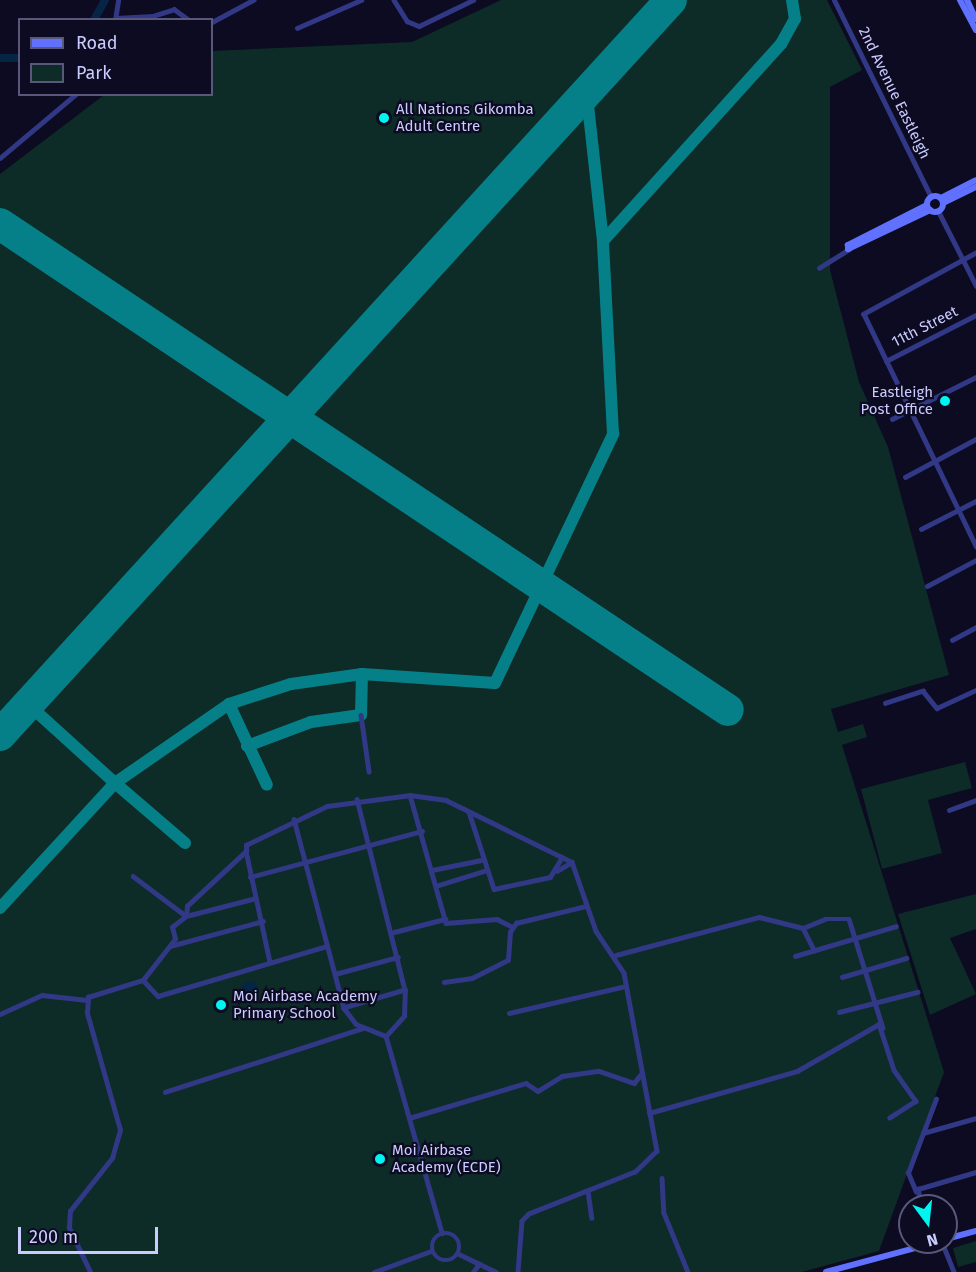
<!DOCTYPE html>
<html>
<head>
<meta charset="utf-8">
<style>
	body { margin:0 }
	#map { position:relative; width:976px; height:1272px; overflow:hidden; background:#0c0b21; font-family:"Fira Sans",sans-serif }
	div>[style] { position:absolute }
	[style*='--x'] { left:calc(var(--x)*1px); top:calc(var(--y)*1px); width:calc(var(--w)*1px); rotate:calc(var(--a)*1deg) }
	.green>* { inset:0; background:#0d2b27 }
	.water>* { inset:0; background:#062444 }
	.round { border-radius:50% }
	.river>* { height:8px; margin:-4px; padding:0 4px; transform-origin:4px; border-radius:4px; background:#062444 }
	.taxiway>* { height:12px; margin:-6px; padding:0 6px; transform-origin:6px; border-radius:6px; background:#068088 }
	.runway>* { height:32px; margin:-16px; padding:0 16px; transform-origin:16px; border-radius:16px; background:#068088 }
	.minor>* { height:4.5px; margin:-2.25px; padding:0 2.25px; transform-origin:2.25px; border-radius:2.25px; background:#313885 }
	.minor>.ring { margin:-2.25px; padding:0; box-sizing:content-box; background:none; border:4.5px solid #313885; border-radius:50% }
	.tertiary>* { height:5px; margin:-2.5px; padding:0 2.5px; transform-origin:2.5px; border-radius:2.5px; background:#313885 }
	.secondary>* { height:6px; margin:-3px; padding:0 3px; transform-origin:3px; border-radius:3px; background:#6171ff }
	.secondary>.ring { margin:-3px; padding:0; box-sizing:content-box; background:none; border:6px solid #6171ff; border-radius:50% }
	.dots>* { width:16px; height:16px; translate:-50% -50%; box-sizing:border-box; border:3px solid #0c0b21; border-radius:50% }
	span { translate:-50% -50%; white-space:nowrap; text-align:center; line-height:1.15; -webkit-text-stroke:4.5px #0c0b21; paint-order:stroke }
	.street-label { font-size:15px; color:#cacbff }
	.poi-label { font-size:15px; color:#cacbff }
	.left { translate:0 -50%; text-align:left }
	.right { translate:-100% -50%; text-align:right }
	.legend { position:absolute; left:18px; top:18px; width:195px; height:78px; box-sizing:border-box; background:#0c0b21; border:2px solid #58587a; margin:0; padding:8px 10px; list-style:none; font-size:18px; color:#cacbff }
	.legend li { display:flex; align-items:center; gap:12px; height:30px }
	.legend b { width:30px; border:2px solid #58587a }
	.north { position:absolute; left:898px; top:1194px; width:60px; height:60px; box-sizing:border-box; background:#0c0b21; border:2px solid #58587a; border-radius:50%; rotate:165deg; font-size:16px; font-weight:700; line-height:24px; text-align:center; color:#cacbff }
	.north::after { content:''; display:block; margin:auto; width:21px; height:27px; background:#00f5f0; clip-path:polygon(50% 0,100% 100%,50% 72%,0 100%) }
	.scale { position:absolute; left:18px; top:1227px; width:140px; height:27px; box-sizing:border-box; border:3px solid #cacbff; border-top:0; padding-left:8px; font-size:18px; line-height:21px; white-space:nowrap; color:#cacbff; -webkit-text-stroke:4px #0c0b21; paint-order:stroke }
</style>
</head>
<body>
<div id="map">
	<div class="green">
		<i style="clip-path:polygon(501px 0,827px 0,862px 70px,830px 87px,830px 270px,859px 382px,888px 447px,949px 675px,831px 709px,838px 732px,863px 724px,867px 737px,842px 745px,944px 1072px,879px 1251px,802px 1272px,0 1272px,0 174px,104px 95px,212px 94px,212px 51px,412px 42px)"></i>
		<i style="clip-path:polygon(965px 762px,972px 788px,928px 800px,942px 853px,882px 869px,861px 789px)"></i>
		<i style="clip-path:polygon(976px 894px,976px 929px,950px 938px,976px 994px,930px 1015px,898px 914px)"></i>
		<i style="clip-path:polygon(976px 1241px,976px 1262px,958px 1267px,953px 1248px)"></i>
	</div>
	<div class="water">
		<i class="round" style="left:242px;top:981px;width:16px;height:16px"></i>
	</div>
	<div class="river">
		<i style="--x:94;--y:20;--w:23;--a:-61"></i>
		<i style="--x:0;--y:58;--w:20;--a:0"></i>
	</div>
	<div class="taxiway">
		<i style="--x:603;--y:241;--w:266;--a:-47.9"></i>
		<i style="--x:781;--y:44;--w:29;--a:-61"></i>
		<i style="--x:795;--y:19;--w:19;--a:-99"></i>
		<i style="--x:229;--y:704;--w:89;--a:64.9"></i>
		<i style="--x:247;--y:746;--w:68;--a:-20.6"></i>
		<i style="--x:311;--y:722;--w:50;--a:-8"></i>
		<i style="--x:361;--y:715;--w:41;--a:-88.6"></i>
		<i style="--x:185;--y:843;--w:92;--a:-139.4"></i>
		<i style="--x:115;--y:783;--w:139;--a:-34.7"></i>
		<i style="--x:229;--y:704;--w:65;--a:-17.9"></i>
		<i style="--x:291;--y:684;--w:72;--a:-8"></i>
		<i style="--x:362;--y:674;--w:133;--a:3.9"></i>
		<i style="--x:495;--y:683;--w:276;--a:-64.6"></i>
		<i style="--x:613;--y:434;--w:193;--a:-93"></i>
		<i style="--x:603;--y:241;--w:145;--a:-96.3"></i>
		<i style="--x:0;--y:908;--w:170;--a:-47.4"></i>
		<i style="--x:115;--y:783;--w:118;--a:-137.8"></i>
	</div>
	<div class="runway">
		<i style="--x:0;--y:224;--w:875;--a:33.73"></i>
		<i style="--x:0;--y:735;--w:995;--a:-47.61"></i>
	</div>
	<div class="minor">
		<i style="--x:394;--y:0;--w:25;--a:58"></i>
		<i style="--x:407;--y:21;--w:13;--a:23"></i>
		<i style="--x:419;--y:26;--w:60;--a:-25.7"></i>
		<i style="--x:116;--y:18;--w:37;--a:-3"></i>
		<i style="--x:153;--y:16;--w:22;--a:-18"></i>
		<i style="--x:174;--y:9;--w:19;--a:36"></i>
		<i style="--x:115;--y:20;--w:20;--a:-81"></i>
		<i style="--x:212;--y:22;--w:47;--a:-28.2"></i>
		<i style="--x:297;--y:28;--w:70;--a:-23.6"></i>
		<i style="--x:0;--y:158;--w:99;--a:-40.1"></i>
		<i style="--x:976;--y:253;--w:128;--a:151.4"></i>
		<i style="--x:864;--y:314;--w:258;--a:64.2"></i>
		<i style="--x:819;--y:268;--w:36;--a:-32"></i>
		<i style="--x:886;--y:361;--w:101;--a:-27.1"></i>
		<i style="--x:892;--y:419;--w:94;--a:-26.6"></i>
		<i style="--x:905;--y:477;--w:81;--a:-28.2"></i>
		<i style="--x:921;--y:529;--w:62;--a:-27"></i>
		<i style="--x:952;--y:640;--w:27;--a:-28"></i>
		<i style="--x:885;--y:703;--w:40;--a:-18"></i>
		<i style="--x:923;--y:691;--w:22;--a:51"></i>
		<i style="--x:937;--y:708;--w:43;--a:-24.8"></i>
		<i style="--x:361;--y:715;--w:57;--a:81.9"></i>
		<i style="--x:410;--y:795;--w:133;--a:74.3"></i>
		<i style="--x:446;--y:923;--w:51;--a:-4.5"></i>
		<i style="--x:497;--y:919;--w:16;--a:27"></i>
		<i style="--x:357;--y:799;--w:197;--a:75.9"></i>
		<i style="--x:949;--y:810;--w:29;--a:-20"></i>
		<i style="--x:469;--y:812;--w:81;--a:72"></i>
		<i style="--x:494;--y:889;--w:57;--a:-12.1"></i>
		<i style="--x:550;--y:877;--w:23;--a:-59"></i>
		<i style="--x:294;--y:819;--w:196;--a:75.2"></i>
		<i style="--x:246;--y:851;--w:114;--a:77.8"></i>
		<i style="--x:432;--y:870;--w:50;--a:-11.5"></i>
		<i style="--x:557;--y:871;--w:17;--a:-31"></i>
		<i style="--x:133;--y:876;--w:66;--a:37"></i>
		<i style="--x:186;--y:916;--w:72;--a:-14.4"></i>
		<i style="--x:250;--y:877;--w:178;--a:-15"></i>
		<i style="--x:436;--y:886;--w:50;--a:-17.4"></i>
		<i style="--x:803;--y:928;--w:24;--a:-22"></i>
		<i style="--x:825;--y:919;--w:24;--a:0"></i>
		<i style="--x:849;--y:919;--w:114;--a:72.7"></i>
		<i style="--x:394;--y:932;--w:53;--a:-14.3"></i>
		<i style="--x:170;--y:946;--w:96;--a:-15"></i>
		<i style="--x:616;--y:955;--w:148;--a:-14.9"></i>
		<i style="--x:759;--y:917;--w:45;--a:14"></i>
		<i style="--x:803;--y:928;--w:25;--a:63"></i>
		<i style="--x:795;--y:956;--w:105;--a:-16.5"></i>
		<i style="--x:335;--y:974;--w:65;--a:-15.1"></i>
		<i style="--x:842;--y:977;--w:67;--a:-16.5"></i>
		<i style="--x:143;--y:980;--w:22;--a:47"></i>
		<i style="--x:158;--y:996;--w:176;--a:-16.5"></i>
		<i style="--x:444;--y:982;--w:28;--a:-8"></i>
		<i style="--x:472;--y:978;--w:40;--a:-26.6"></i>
		<i style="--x:508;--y:960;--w:28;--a:-86"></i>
		<i style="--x:510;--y:932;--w:11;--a:-56"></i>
		<i style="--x:516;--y:923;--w:72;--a:-13.7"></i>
		<i style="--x:839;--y:1012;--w:81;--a:-14.4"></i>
		<i style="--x:509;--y:1013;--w:120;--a:-13"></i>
		<i style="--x:0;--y:1014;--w:46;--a:-24.3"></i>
		<i style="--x:42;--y:995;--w:45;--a:6.3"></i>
		<i style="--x:386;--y:1036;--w:27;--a:-48"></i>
		<i style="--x:404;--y:1016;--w:26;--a:-88"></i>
		<i style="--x:405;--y:990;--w:64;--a:163.6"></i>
		<i style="--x:344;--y:1008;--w:20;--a:53"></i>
		<i style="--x:356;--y:1024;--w:32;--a:22"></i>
		<i style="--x:386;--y:1036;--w:205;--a:74.1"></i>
		<i style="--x:165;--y:1092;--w:208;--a:-17.9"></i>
		<i style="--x:649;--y:1113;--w:154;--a:-15.8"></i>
		<i style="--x:797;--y:1071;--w:95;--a:-29.8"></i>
		<i style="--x:879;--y:1024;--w:48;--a:71.9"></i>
		<i style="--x:894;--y:1070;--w:38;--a:55"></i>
		<i style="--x:916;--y:1101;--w:31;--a:147"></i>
		<i style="--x:409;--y:1118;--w:122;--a:-16.7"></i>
		<i style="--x:526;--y:1083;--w:14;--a:34"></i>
		<i style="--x:538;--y:1091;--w:28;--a:-32"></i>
		<i style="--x:562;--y:1076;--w:37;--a:-8"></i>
		<i style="--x:599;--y:1071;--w:37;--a:19"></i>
		<i style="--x:634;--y:1083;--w:11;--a:-52"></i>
		<i style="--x:923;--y:1133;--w:55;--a:-15.8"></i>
		<i style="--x:662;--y:1178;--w:35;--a:87"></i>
		<i style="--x:664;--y:1213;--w:64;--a:67.9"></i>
		<i style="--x:588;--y:1191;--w:27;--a:82"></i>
		<i style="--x:916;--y:1192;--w:21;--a:-113"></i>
		<i style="--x:908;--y:1173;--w:79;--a:-69.3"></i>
		<i style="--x:920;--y:1206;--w:17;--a:-97"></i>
		<i style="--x:918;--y:1189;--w:60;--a:-16.3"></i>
		<i class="ring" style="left:432px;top:1233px;width:23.5px;height:23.5px"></i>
		<i style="--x:942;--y:1242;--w:32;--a:68"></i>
		<i style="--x:459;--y:1254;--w:41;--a:25.9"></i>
		<i style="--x:90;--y:1272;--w:49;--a:-115.5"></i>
		<i style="--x:69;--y:1228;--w:17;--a:-87"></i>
		<i style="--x:70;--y:1211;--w:68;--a:-51.6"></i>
		<i style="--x:112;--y:1158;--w:29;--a:-74"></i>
		<i style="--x:120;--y:1130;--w:122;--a:-105.8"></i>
		<i style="--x:87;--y:1013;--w:16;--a:-86"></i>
		<i style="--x:88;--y:997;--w:58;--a:-17.2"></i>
		<i style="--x:143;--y:980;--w:52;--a:-52"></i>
		<i style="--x:175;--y:939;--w:12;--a:-104"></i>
		<i style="--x:172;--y:927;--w:18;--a:-38"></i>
		<i style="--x:186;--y:916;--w:10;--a:-84"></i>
		<i style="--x:187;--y:906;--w:81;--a:-43"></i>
		<i style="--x:246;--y:851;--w:6;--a:-90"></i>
		<i style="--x:246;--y:845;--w:90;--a:-25.7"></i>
		<i style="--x:327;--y:806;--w:84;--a:-7.5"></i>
		<i style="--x:410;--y:795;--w:36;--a:8"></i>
		<i style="--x:446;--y:800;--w:140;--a:26.2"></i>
		<i style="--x:572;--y:862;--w:73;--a:70.8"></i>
		<i style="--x:596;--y:931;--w:50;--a:56.3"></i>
		<i style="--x:624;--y:973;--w:181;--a:79.5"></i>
		<i style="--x:657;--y:1151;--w:30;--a:136"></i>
		<i style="--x:635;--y:1172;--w:114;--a:158.4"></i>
		<i style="--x:529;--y:1214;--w:10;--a:135"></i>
		<i style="--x:522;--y:1221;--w:51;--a:94.5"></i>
		<i style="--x:374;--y:1272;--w:61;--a:-20.2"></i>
		<i style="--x:473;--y:1272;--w:10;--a:-53"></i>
	</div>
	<div class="tertiary">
		<i style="--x:834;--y:0;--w:220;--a:63.8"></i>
		<i style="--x:938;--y:211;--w:84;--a:63.1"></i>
		<i style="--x:927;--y:586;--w:55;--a:-28"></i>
	</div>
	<div class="secondary">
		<i style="--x:960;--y:0;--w:34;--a:62"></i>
		<i style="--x:967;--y:0;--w:21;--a:65"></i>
		<i class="ring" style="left:927px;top:196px;width:10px;height:10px"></i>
		<i style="--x:941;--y:198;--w:39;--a:-27"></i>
		<i style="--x:943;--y:203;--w:37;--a:-26"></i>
		<i style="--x:927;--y:205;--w:89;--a:153.1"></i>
		<i style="--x:848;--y:245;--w:4;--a:90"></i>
		<i style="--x:848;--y:249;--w:91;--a:-25.4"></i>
		<i style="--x:946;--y:1239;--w:31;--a:-15"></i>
		<i style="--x:826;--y:1272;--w:115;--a:-15.1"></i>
	</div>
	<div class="dots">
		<i style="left:384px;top:118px;background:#00f5f0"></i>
		<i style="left:945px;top:401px;background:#00f5f0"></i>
		<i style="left:221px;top:1005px;background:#00f5f0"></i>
		<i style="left:380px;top:1159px;background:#00f5f0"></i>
	</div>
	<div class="street-label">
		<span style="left:894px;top:93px;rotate:64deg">2nd Avenue Eastleigh</span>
		<span style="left:925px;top:327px;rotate:-27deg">11th Street</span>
	</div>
	<div class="poi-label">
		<span class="left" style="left:396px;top:118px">All Nations Gikomba<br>Adult Centre</span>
		<span class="right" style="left:933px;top:401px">Eastleigh<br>Post Office</span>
		<span class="left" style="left:233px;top:1005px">Moi Airbase Academy<br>Primary School</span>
		<span class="left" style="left:392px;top:1159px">Moi Airbase<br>Academy (ECDE)</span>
	</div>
	<ul class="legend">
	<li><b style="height:8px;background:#6171ff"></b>Road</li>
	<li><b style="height:16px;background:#0d2b27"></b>Park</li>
	</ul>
	<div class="north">N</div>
	<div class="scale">200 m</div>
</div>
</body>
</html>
